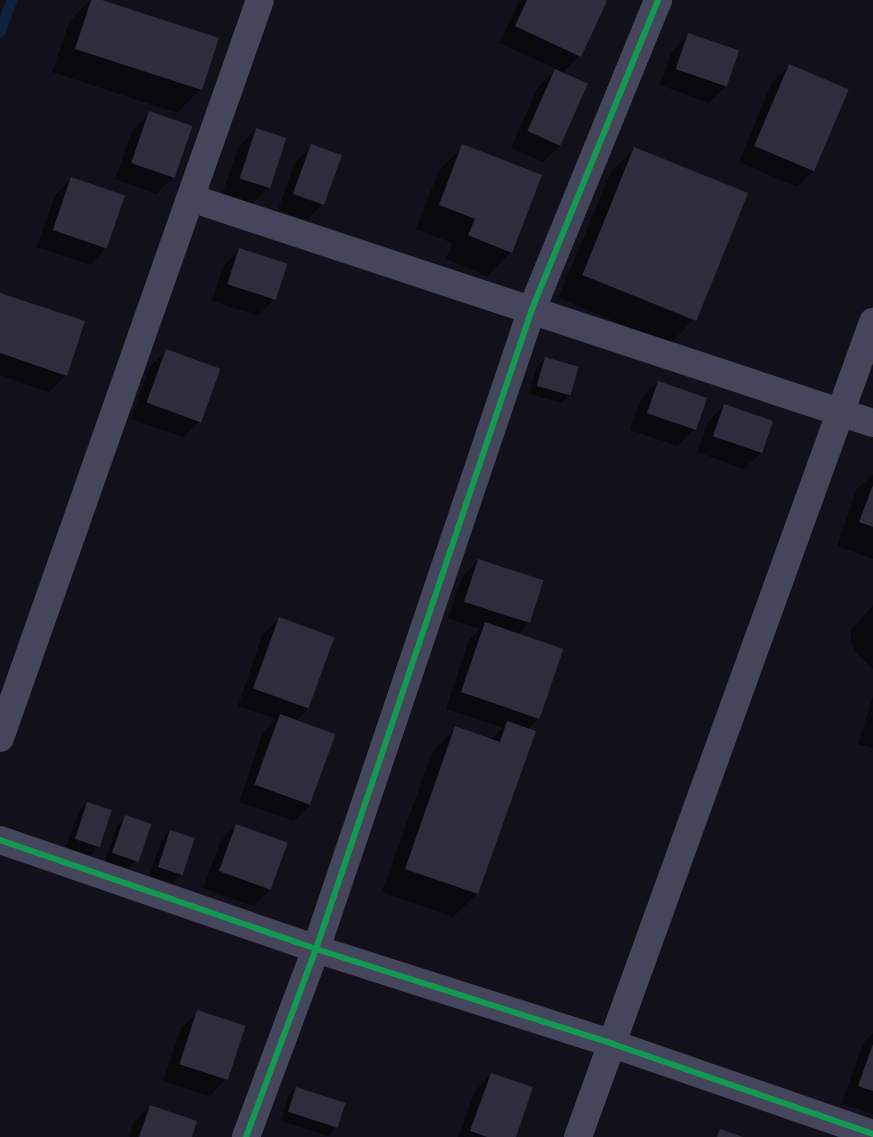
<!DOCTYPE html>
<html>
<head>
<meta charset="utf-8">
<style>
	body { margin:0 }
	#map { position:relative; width:873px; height:1137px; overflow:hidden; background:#12101a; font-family:Ubuntu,sans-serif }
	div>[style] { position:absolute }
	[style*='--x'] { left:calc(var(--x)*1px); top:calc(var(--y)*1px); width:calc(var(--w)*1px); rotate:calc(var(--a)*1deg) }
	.shadow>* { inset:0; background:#0007 }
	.stream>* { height:11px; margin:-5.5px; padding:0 5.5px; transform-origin:5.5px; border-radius:5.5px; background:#0d223e }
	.building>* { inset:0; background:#2e2d3d; transform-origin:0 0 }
	.minor>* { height:28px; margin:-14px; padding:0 14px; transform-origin:14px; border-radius:14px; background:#45455b }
	.cycleway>* { height:6px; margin:-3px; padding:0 3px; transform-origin:3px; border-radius:3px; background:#139951 }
	span { translate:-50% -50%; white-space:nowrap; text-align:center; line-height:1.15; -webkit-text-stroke:5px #0e0c1e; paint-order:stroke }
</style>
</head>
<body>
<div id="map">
	<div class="shadow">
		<i style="clip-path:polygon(90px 0,98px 0,201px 89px,177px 113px,52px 72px,69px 22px)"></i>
		<i style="clip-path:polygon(520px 0,602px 0,580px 56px,562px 73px,587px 84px,560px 146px,543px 162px,511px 148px,538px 87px,556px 69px,499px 43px)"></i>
		<i style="clip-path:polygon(689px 34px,726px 86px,709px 103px,660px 85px,672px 51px)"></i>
		<i style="clip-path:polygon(789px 66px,814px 170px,797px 187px,739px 162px,772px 82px)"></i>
		<i style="clip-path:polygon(149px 113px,173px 177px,156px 194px,115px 179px,133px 129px)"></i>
		<i style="clip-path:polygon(256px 129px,268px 188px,251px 204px,222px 194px,239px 146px)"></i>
		<i style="clip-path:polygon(312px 146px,323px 204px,307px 220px,278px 210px,295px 162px)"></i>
		<i style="clip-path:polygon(463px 146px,511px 252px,487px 276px,446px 259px,452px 243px,416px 229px,439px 170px)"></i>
		<i style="clip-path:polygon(634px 148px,693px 320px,670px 344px,558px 298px,611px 172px)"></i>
		<i style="clip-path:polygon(72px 178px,106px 248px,90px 265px,37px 247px,55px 195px)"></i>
		<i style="clip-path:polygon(239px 250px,274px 299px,258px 316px,212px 301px,223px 266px)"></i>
		<i style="clip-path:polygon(0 294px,66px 375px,49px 392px,0 375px)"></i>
		<i style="clip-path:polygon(166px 351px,200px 421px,184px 437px,131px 419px,149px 367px)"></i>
		<i style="clip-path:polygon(545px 358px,569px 395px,561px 403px,529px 394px,537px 366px)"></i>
		<i style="clip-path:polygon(658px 382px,694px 429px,678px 446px,630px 430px,641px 399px)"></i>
		<i style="clip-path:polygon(724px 405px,761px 453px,744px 469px,697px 452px,708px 422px)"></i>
		<i style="clip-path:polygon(873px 474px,873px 559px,837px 546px,856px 490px)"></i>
		<i style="clip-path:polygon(478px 561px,529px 623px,517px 635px,539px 718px,527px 730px,534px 732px,477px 894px,453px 917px,382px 892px,432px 752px,456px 728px,490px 740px,503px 728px,446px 709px,469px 640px,480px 629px,448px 618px,462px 577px)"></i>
		<i style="clip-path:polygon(873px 605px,873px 669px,857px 654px,851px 643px,851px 630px)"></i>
		<i style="clip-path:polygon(279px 619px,309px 708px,296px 721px,310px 805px,294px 821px,239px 802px,263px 732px,276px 719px,238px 706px,262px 635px)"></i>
		<i style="clip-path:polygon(873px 696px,873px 748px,858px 744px)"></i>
		<i style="clip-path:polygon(87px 803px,98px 847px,90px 856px,66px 847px,79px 811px)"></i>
		<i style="clip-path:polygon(126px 817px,136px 861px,128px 869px,105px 861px,118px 825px)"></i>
		<i style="clip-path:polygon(236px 825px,270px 890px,253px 906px,203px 888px,220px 842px)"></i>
		<i style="clip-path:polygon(170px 831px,181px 875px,172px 883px,149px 876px,162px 840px)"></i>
		<i style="clip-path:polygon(198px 1012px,226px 1079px,210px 1096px,163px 1081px,181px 1028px)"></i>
		<i style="clip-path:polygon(873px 1033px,873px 1114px,842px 1103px,863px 1043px)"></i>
		<i style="clip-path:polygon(491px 1074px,515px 1137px,458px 1137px,475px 1091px)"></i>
		<i style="clip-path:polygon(297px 1088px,337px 1127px,328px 1136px,281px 1121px,288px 1096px)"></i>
		<i style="clip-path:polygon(150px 1106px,191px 1137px,129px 1137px,133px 1123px)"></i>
	</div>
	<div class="stream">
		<i style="--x:0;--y:31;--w:33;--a:-70"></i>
	</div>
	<div class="building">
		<i style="clip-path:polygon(91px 0,102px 0,219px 38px,202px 90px,75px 49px)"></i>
		<i style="clip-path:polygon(527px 0,605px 0,607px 1px,581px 57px,515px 26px)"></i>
		<i style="left:688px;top:33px;width:54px;height:38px;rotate:19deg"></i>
		<i style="left:789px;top:64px;width:65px;height:89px;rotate:23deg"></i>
		<i style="left:555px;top:69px;width:36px;height:68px;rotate:24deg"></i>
		<i style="left:149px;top:111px;width:46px;height:55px;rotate:19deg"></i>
		<i style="left:256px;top:128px;width:32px;height:53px;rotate:18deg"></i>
		<i style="left:311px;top:144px;width:33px;height:53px;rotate:20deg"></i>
		<i style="clip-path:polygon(462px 144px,542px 175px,512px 253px,468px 235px,475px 219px,439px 205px)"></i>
		<i style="left:634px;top:147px;width:123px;height:138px;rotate:22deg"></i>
		<i style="left:71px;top:177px;width:57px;height:56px;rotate:19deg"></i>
		<i style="left:239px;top:248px;width:51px;height:38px;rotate:18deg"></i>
		<i style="clip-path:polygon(0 293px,85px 321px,67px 376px,0 353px)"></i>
		<i style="left:166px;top:349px;width:58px;height:57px;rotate:20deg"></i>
		<i style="left:545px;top:357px;width:35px;height:30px;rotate:16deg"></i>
		<i style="left:658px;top:381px;width:52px;height:34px;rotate:19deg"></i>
		<i style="left:724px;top:404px;width:52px;height:34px;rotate:19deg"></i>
		<i style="clip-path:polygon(873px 485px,873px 527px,859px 522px)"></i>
		<i style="left:478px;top:559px;width:69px;height:45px;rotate:18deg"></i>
		<i style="left:279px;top:617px;width:59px;height:76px;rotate:20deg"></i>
		<i style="left:485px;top:622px;width:83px;height:74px;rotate:19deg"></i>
		<i style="left:280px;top:714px;width:59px;height:75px;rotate:20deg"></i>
		<i style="clip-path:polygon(507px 721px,536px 731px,478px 894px,405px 869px,455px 726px,500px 742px)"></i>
		<i style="left:87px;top:802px;width:26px;height:39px;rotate:18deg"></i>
		<i style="left:125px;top:815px;width:28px;height:40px;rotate:19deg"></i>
		<i style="left:236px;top:824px;width:55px;height:50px;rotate:20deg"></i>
		<i style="left:170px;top:830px;width:26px;height:39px;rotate:18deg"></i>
		<i style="left:197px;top:1010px;width:51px;height:57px;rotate:18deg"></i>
		<i style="clip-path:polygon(873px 1044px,873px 1091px,858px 1086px)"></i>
		<i style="clip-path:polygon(491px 1073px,533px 1087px,516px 1137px,487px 1137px,470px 1131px)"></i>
		<i style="left:296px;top:1087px;width:52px;height:26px;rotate:18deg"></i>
		<i style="clip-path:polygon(150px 1105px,197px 1121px,192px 1137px,139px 1137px)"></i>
		<i style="clip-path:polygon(720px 1129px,743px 1137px,717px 1137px)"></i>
	</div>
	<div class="minor">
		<i style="--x:191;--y:198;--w:718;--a:18.26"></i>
		<i style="--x:0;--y:738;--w:782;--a:-70.59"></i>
		<i style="--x:0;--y:840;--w:334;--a:19"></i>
		<i style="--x:316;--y:949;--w:312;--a:17.7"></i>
		<i style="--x:613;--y:1044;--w:275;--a:19.1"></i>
		<i style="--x:246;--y:1137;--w:201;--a:-69.6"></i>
		<i style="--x:316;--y:949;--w:675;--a:-71.35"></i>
		<i style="--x:532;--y:309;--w:334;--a:-67.8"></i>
		<i style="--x:578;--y:1137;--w:867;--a:-70.1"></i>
	</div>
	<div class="cycleway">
		<i style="--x:0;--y:840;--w:334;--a:19"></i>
		<i style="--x:316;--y:949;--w:312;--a:17.7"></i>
		<i style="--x:613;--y:1044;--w:275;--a:19.1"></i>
		<i style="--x:246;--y:1137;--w:201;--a:-69.6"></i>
		<i style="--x:316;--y:949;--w:675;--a:-71.35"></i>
		<i style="--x:532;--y:309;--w:334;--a:-67.8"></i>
	</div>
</div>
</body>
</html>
